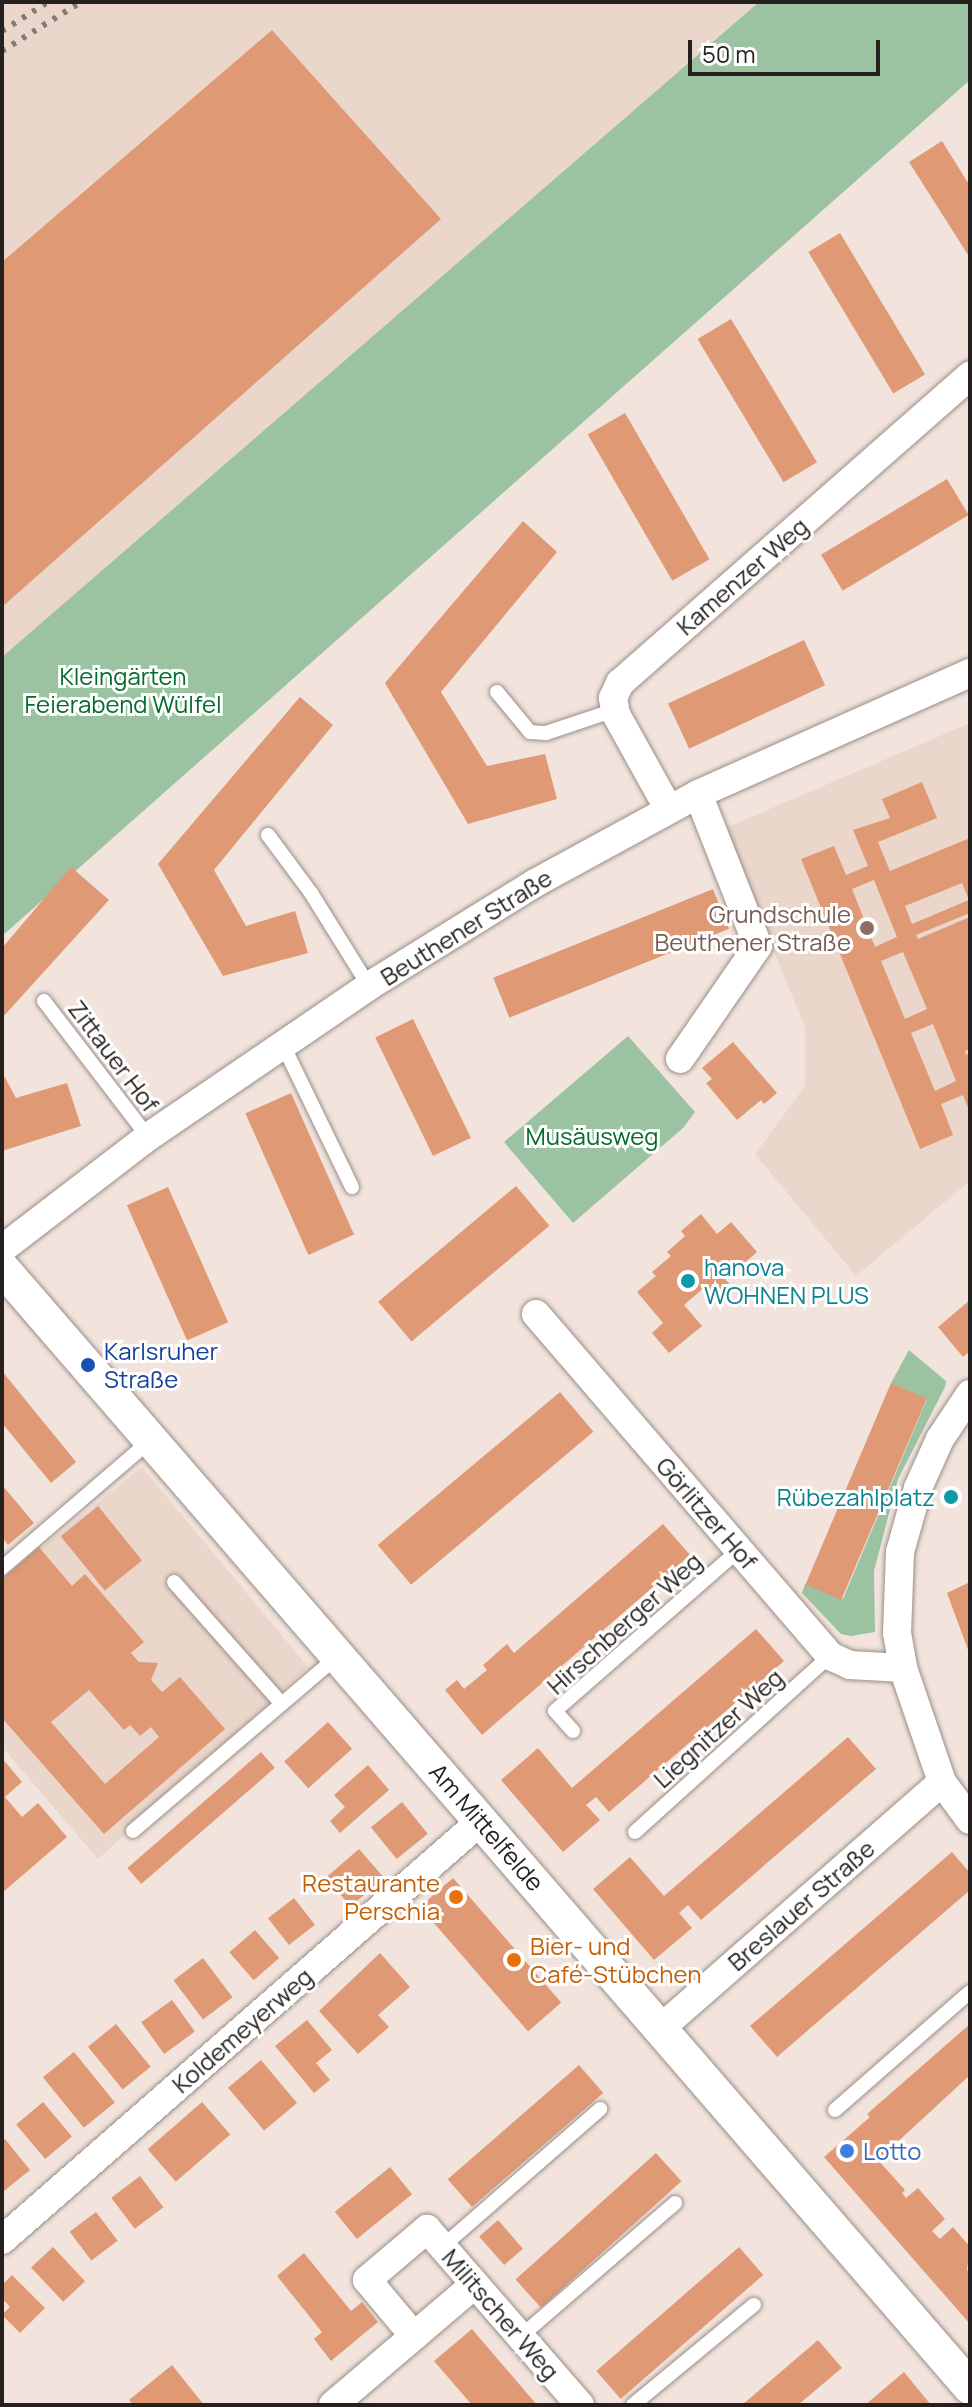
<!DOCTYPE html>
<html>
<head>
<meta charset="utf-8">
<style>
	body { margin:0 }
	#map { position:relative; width:972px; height:2407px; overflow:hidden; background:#f2e4dd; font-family:Manrope,sans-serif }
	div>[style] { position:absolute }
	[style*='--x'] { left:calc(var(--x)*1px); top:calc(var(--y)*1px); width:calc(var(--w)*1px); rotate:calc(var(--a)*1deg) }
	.built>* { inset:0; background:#ebd6cb }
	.green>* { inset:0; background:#9bc2a1 }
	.building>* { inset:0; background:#df9974; transform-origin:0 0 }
	.roads { filter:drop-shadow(0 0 2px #9a8e87) drop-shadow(0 0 2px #9a8e87) }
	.service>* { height:14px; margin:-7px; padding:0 7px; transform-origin:7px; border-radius:7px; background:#fff }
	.minor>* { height:28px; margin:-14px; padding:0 14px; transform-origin:14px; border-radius:14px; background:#fff }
	.tertiary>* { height:34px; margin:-17px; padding:0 17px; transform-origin:17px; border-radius:17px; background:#fff }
	.rail>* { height:6px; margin-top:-3px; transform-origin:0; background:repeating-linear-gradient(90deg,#857b77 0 4px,transparent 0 12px) }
	.dots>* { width:22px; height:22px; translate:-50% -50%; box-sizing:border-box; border:4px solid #fff; border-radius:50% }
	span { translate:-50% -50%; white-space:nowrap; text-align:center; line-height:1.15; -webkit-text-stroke:6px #fff; paint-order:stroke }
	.street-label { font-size:24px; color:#26211f }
	.park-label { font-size:24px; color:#036b2b }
	.education-label { font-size:24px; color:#785e54 }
	.right { translate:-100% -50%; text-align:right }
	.culture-label { font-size:24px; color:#0d838f }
	.left { translate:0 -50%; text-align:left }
	.transit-label { font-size:24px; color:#164399 }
	.food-label { font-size:24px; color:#c56008 }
	.shop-label { font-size:24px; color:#366cbe }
	.frame { position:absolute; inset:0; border:4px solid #26211f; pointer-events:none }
	.scale { position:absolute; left:688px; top:40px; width:192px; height:36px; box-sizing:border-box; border:4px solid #26211f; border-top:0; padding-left:10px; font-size:24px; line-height:28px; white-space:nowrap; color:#26211f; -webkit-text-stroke:6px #fff; paint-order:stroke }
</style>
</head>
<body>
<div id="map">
	<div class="built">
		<i style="clip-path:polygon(2px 2px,759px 2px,2px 657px)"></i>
		<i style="clip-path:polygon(970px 723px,970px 1181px,856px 1276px,755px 1154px,805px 1086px,805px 1027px,723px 829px)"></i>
		<i style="clip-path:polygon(142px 1467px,308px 1667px,98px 1859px,2px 1747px,2px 1579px)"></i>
	</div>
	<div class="green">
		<i style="clip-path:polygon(759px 2px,970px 2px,970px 80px,2px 936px,2px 657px)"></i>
		<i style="clip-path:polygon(628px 1036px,695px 1112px,683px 1128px,573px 1223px,504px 1142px)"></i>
		<i style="clip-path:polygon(909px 1350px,946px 1381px,945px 1387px,898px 1479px,874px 1571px,875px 1632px,851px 1636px,841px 1634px,802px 1593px,805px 1584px,843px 1599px,927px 1399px,891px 1383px)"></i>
	</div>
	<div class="building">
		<i style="clip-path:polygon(272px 30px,441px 219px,2px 607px,2px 262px)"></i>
		<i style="clip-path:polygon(942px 141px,970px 186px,970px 258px,909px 162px)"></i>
		<i style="left:840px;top:233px;width:165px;height:37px;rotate:59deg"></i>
		<i style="left:731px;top:319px;width:167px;height:39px;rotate:59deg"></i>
		<i style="left:625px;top:413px;width:169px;height:43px;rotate:60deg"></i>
		<i style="left:947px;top:479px;width:42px;height:147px;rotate:59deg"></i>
		<i style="clip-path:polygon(523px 521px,557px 552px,441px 692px,487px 766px,545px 754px,557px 799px,468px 824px,385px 683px)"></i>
		<i style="left:804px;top:640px;width:50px;height:150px;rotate:65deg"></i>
		<i style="clip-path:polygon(300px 697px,333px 725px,214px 870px,246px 926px,295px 911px,308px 953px,223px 976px,158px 864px)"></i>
		<i style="clip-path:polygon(evenodd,922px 782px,937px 818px,878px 842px,890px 871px,970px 838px,970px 913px,916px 935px,918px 939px,970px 917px,970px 1049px,965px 1051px,966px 1055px,970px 1053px,970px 1113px,963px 1095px,941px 1104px,953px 1135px,920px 1149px,801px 859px,834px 846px,846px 875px,868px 866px,853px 830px,890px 818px,882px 799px,922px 782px,874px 880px,897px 937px,875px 947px,852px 889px,874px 880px,922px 782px,962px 883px,969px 900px,912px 924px,905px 906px,962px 883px,922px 782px,903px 952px,927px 1009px,905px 1019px,881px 961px,903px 952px,922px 782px,933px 1024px,956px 1081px,935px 1091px,911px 1033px,933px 1024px)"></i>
		<i style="clip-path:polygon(71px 867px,109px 900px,2px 1018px,2px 948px)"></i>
		<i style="left:713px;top:889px;width:43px;height:237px;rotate:68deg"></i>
		<i style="left:413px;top:1019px;width:132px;height:42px;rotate:64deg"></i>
		<i style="clip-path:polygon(733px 1042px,777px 1093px,764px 1104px,761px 1100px,737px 1120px,706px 1083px,712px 1079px,702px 1068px)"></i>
		<i style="clip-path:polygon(2px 1072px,16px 1098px,67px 1083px,81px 1126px,2px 1151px)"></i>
		<i style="left:291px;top:1093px;width:155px;height:50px;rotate:66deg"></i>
		<i style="left:516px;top:1186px;width:52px;height:180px;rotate:50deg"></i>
		<i style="left:168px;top:1187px;width:148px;height:45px;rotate:66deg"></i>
		<i style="clip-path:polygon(701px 1214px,717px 1234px,731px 1222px,757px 1252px,735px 1271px,727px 1261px,717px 1269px,731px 1286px,716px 1300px,705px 1287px,684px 1305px,702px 1326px,669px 1353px,652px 1333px,663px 1323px,637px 1292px,656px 1276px,652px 1272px,671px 1256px,667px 1252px,685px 1236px,681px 1231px)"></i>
		<i style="clip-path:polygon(970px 1300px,970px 1351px,963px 1357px,938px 1327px)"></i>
		<i style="clip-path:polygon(2px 1371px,76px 1462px,51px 1483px,2px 1423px)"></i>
		<i style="left:891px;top:1383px;width:39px;height:219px;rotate:23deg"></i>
		<i style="left:560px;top:1392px;width:52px;height:238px;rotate:50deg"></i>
		<i style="clip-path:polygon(2px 1485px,34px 1523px,8px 1545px,2px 1537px)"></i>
		<i style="left:98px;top:1506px;width:70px;height:48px;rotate:51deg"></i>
		<i style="clip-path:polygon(663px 1524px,690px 1555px,482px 1735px,445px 1690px,457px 1680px,464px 1689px,487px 1670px,483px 1665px,507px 1644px,514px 1653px)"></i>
		<i style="clip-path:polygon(evenodd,39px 1547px,72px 1586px,85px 1574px,144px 1642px,131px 1653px,139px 1662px,158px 1663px,151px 1680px,162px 1692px,180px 1677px,225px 1729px,104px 1834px,2px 1718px,2px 1579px,39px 1547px,89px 1690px,124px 1730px,130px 1725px,140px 1736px,151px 1727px,159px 1737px,105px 1784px,51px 1722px,89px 1690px)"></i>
		<i style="clip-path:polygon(970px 1582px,970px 1655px,947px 1593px)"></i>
		<i style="clip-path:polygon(756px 1629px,784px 1661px,609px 1812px,596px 1797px,586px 1805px,600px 1820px,563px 1852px,501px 1780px,538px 1748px,572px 1788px)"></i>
		<i style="left:328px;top:1722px;width:36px;height:59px;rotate:48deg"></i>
		<i style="clip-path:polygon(848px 1737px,876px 1769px,701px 1920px,688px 1905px,679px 1913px,692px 1928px,654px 1960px,593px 1889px,630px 1857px,664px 1896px)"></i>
		<i style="left:261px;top:1752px;width:21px;height:177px;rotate:49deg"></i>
		<i style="clip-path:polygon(2px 1758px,22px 1782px,5px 1797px,22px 1817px,38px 1803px,67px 1837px,2px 1893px)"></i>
		<i style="clip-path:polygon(368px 1765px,389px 1790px,340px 1833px,330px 1821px,345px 1807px,334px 1795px)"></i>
		<i style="left:402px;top:1802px;width:41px;height:40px;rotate:51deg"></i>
		<i style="left:359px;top:1849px;width:38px;height:44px;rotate:49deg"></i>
		<i style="clip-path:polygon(952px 1852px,970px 1873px,970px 1890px,777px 2057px,750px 2026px)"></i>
		<i style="left:453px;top:1878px;width:165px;height:44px;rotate:49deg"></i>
		<i style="left:294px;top:1898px;width:34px;height:33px;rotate:52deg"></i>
		<i style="left:255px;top:1930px;width:37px;height:34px;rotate:49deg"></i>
		<i style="clip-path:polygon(380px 1953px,410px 1987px,378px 2015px,389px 2027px,358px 2054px,319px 2011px)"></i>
		<i style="left:203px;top:1958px;width:49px;height:37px;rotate:53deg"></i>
		<i style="left:172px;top:2000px;width:39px;height:38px;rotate:54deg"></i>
		<i style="clip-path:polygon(307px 2020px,332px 2050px,316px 2063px,330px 2080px,314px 2093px,275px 2046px)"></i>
		<i style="left:116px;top:2024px;width:55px;height:36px;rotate:51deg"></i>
		<i style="clip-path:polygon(970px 2024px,970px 2075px,878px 2160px,905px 2190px,902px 2193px,906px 2198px,918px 2188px,945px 2219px,932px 2231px,940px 2239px,953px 2227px,970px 2247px,967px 2270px,970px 2274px,970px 2324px,824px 2157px,870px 2117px,867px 2114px)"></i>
		<i style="left:74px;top:2052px;width:65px;height:40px;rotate:51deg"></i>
		<i style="left:261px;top:2060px;width:56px;height:43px;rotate:50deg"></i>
		<i style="left:579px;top:2065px;width:37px;height:174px;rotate:49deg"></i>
		<i style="left:43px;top:2102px;width:45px;height:35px;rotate:50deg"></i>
		<i style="left:202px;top:2102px;width:43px;height:72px;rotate:49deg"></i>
		<i style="clip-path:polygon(5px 2139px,30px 2170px,4px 2191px,2px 2141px)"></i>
		<i style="left:656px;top:2153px;width:38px;height:189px;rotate:48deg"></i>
		<i style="left:390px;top:2167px;width:35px;height:71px;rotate:51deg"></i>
		<i style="left:140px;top:2176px;width:39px;height:36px;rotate:53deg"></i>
		<i style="left:96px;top:2212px;width:36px;height:33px;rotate:53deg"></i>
		<i style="left:498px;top:2220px;width:38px;height:25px;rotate:49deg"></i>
		<i style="left:53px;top:2247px;width:47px;height:30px;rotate:47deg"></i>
		<i style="left:739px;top:2247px;width:37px;height:189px;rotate:49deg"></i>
		<i style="clip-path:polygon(304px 2253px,351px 2311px,362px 2302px,378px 2322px,331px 2361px,314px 2339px,322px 2332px,277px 2276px)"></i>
		<i style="clip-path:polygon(12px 2275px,45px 2308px,20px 2333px,2px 2315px,10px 2307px,2px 2298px,2px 2285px)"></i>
		<i style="clip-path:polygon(472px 2329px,537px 2405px,472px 2405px,434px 2361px)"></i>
		<i style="clip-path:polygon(818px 2340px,842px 2368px,837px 2372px,798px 2405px,742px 2405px)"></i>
		<i style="clip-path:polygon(172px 2365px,204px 2405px,133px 2405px,129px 2400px)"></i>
		<i style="clip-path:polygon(904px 2372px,931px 2405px,865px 2405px)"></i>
	</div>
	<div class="roads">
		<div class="service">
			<i style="--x:497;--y:692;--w:52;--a:50.5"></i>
			<i style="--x:530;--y:732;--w:16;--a:4"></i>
			<i style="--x:546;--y:733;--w:73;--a:-18.4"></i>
			<i style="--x:268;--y:835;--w:72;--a:53.4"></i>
			<i style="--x:311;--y:893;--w:110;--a:58.1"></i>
			<i style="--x:44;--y:1001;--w:171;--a:52.6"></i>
			<i style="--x:283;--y:1045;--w:158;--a:64.1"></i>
			<i style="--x:2;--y:1568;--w:198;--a:-40.7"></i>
			<i style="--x:174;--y:1582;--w:162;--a:48.5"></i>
			<i style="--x:573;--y:1731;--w:27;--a:-132"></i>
			<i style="--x:555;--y:1711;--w:244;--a:-41.2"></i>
			<i style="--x:133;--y:1831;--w:271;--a:-40.5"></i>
			<i style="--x:635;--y:1832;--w:263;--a:-42.1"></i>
			<i style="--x:835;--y:2110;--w:179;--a:-41.2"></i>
			<i style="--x:442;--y:2247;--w:210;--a:-41.1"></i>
			<i style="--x:520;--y:2337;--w:205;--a:-40.8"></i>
			<i style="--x:633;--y:2405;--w:157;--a:-39.6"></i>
		</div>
		<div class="minor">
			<i style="--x:668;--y:808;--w:107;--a:-119"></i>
			<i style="--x:616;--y:714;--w:16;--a:-101"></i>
			<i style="--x:613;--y:698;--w:17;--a:-65"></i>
			<i style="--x:620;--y:683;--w:466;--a:-41.3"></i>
			<i style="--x:680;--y:1059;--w:137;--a:-55.4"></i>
			<i style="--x:758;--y:946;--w:163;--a:-111.5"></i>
			<i style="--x:2;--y:1249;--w:184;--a:-37.5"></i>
			<i style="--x:148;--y:1137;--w:268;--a:-34.3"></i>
			<i style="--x:369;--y:986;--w:195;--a:-31.8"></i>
			<i style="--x:535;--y:883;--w:186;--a:-28.6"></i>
			<i style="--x:698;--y:794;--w:298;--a:-24"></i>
			<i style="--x:536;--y:1314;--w:451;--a:49.3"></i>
			<i style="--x:830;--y:1656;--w:22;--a:24"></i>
			<i style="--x:850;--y:1665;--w:53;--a:3.2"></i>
			<i style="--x:970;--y:1394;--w:54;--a:123.7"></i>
			<i style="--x:940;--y:1439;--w:54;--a:114.2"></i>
			<i style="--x:918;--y:1488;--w:66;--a:105.7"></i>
			<i style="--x:900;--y:1552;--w:81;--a:92.1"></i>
			<i style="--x:897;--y:1633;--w:36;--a:80"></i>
			<i style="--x:903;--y:1668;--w:120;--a:71.1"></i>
			<i style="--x:942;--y:1782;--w:47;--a:53.6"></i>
			<i style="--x:661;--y:2028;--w:373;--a:-41.2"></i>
			<i style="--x:2;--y:2240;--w:638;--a:-41.19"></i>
			<i style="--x:414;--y:2336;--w:73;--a:-130"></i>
			<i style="--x:367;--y:2280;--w:79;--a:-40.4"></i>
			<i style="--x:427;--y:2229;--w:233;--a:49"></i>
			<i style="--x:333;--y:2405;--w:185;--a:-40.4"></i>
		</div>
		<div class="tertiary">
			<i style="--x:2;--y:1268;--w:1480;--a:49.14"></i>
		</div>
	</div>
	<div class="rail">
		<i style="--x:2;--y:31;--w:54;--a:-32.2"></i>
		<i style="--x:2;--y:51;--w:93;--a:-31.8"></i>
	</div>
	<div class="dots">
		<i style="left:867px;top:928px;background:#8d6e63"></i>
		<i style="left:688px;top:1281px;background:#0f9aa8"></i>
		<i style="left:88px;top:1365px;background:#1a4fb4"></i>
		<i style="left:951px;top:1497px;background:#0f9aa8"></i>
		<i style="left:456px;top:1897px;background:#e8710a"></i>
		<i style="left:514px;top:1960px;background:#e8710a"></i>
		<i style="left:847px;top:2151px;background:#3f7fe0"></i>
	</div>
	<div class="street-label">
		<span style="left:742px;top:576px;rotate:-41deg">Kamenzer Weg</span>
		<span style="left:466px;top:927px;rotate:-32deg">Beuthener Straße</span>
		<span style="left:114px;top:1056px;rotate:53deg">Zittauer Hof</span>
		<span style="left:707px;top:1513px;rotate:49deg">Görlitzer Hof</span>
		<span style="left:624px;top:1623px;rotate:-42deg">Hirschberger Weg</span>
		<span style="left:718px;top:1728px;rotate:-42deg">Liegnitzer Weg</span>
		<span style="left:487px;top:1827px;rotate:49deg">Am Mittelfelde</span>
		<span style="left:801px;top:1905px;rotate:-41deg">Breslauer Straße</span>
		<span style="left:242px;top:2030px;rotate:-41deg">Koldemeyerweg</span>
		<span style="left:501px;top:2314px;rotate:49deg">Militscher Weg</span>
	</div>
	<div class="park-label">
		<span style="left:123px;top:690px">Kleingärten<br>Feierabend Wülfel</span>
		<span style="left:592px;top:1136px">Musäusweg</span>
	</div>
	<div class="education-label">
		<span class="right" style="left:851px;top:928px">Grundschule<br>Beuthener Straße</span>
	</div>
	<div class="culture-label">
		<span class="left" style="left:704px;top:1281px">hanova<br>WOHNEN PLUS</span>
		<span class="right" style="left:935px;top:1497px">Rübezahlplatz</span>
	</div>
	<div class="transit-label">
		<span class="left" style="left:104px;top:1365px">Karlsruher<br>Straße</span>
	</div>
	<div class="food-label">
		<span class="right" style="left:440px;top:1897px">Restaurante<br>Perschia</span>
		<span class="left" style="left:530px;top:1960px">Bier- und<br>Café-Stübchen</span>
	</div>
	<div class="shop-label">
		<span class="left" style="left:863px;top:2151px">Lotto</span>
	</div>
	<div class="frame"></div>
	<div class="scale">50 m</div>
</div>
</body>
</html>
